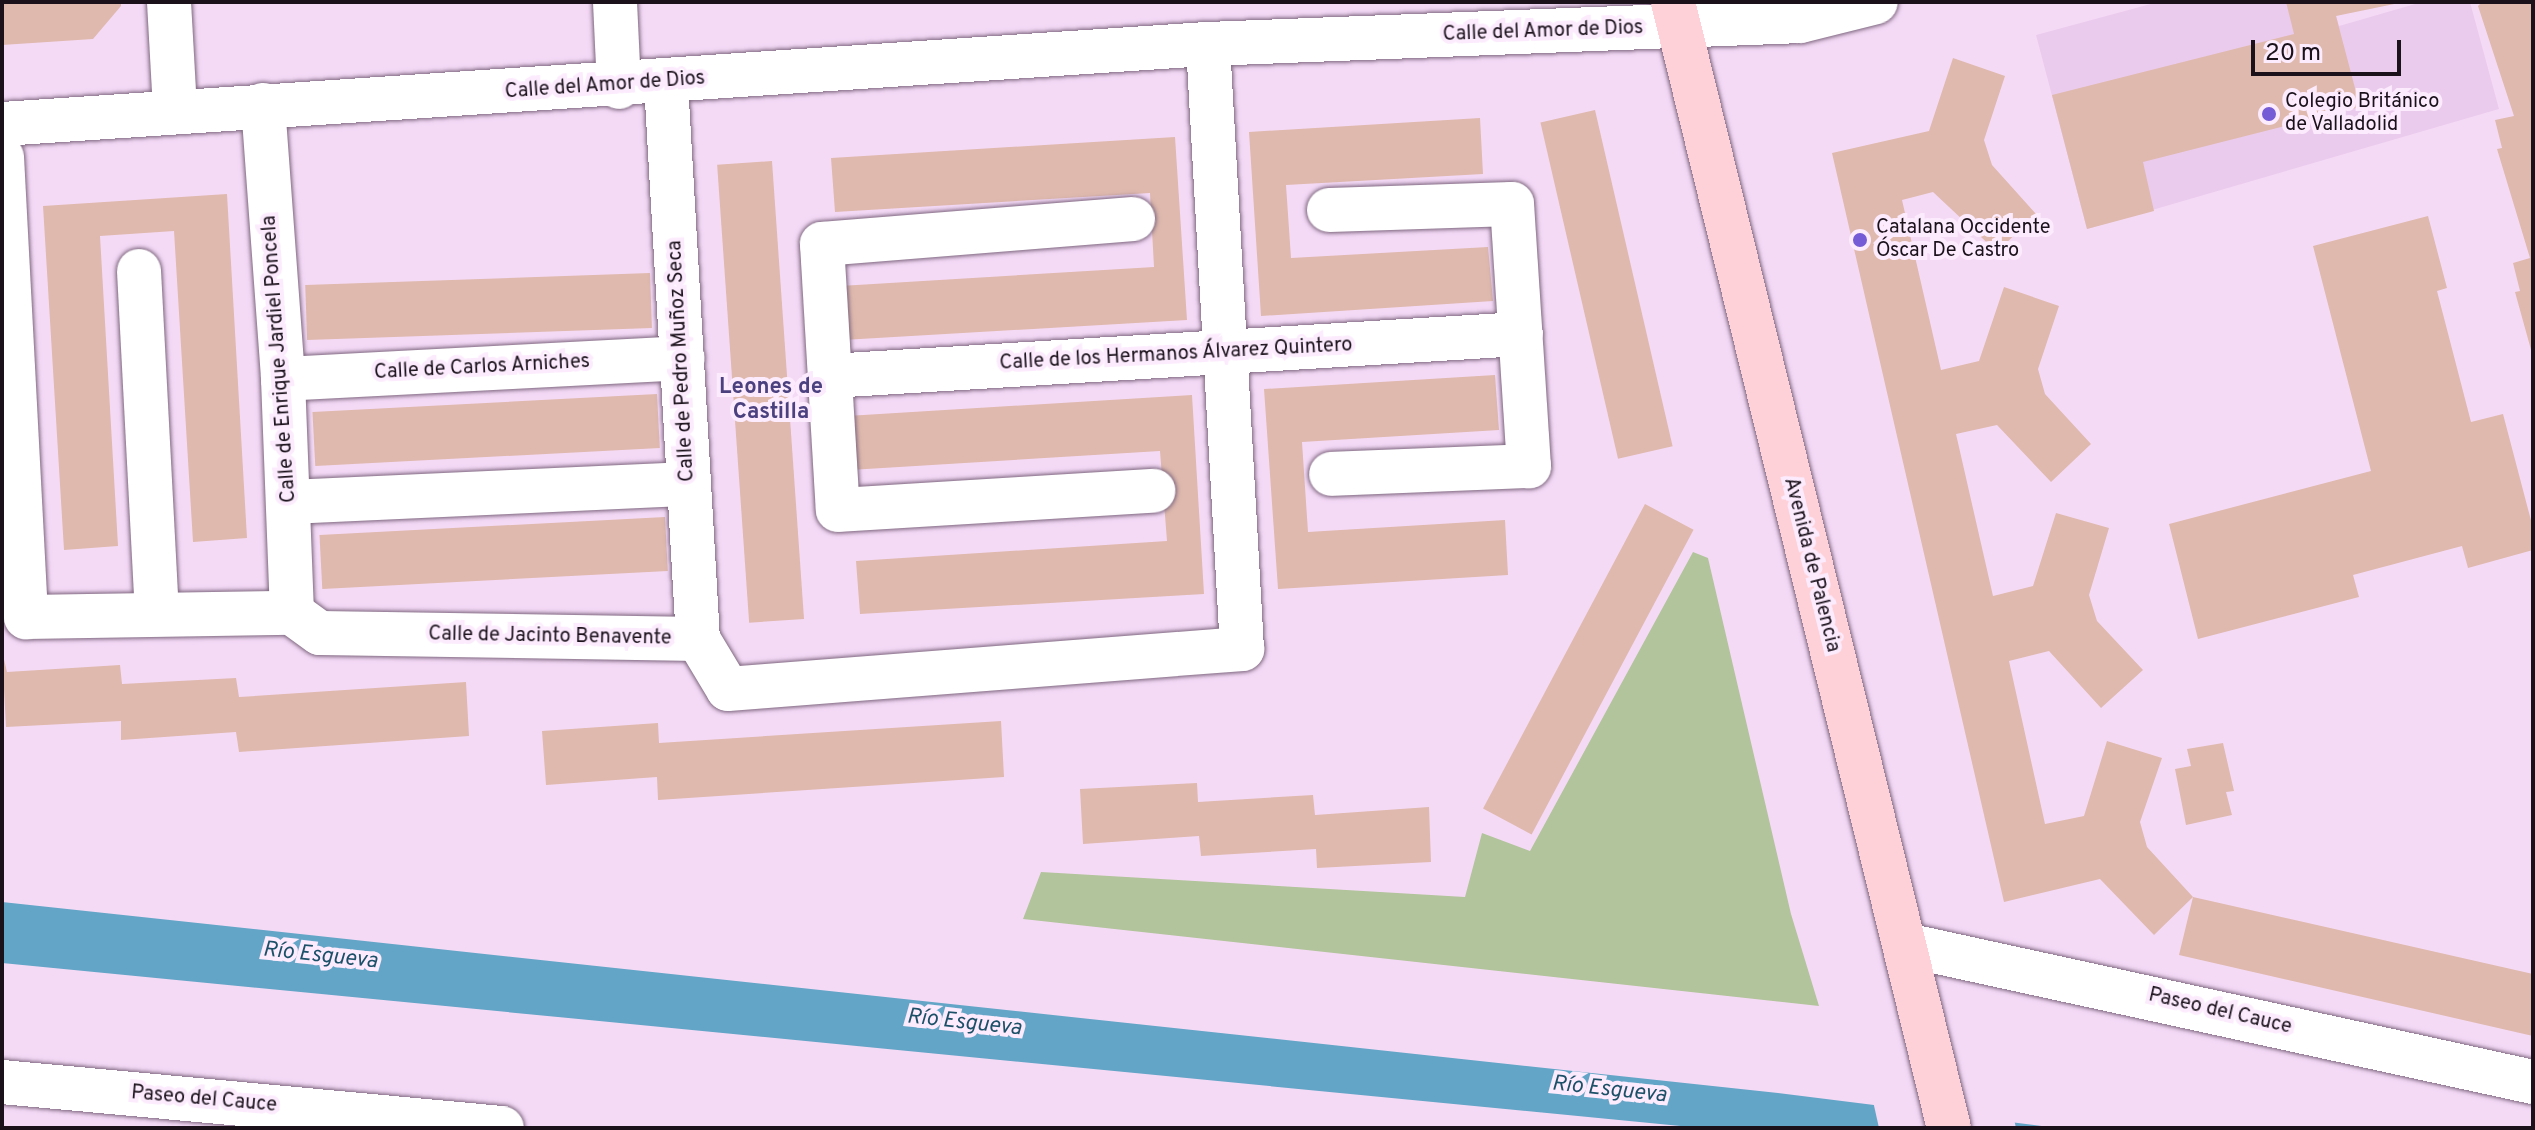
<!DOCTYPE html>
<html>
<head>
<meta charset="utf-8">
<style>
	body { margin:0 }
	#map { position:relative; width:2535px; height:1130px; overflow:hidden; background:#f5daf6; font-family:Overpass,sans-serif }
	div>[style] { position:absolute }
	[style*='--x'] { left:calc(var(--x)*1px); top:calc(var(--y)*1px); width:calc(var(--w)*1px); rotate:calc(var(--a)*1deg) }
	.built>* { inset:0; background:#ebcbed }
	.green>* { inset:0; background:#b2c49b }
	.water>* { inset:0; background:#63a5c6 }
	.pier>* { inset:0; background:#f5daf6 }
	.building>* { inset:0; background:#dfb9ad; transform-origin:0 0 }
	.roads { filter:drop-shadow(0 0 2px #7f6780) drop-shadow(0 0 2px #7f6780) }
	.minor>* { height:44px; margin:-22px; padding:0 22px; transform-origin:22px; border-radius:22px; background:#fff }
	.major>* { height:44px; margin:-22px; padding:0 22px; transform-origin:22px; border-radius:22px; background:#fed1d8 }
	.dots>* { width:22px; height:22px; translate:-50% -50%; box-sizing:border-box; border:4px solid #fcebfd; border-radius:50% }
	span { translate:-50% -50%; white-space:nowrap; text-align:center; line-height:1.15; -webkit-text-stroke:8px #fcebfd; paint-order:stroke }
	.street-label { font-size:20px; color:#1a111b }
	.poi-label { font-size:20px; color:#1a111b }
	.left { translate:0 -50%; text-align:left }
	.neighbourhood-label { font-size:22px; color:#4b417f; font-weight:700 }
	.water-label { font-size:22px; color:#1c5068; font-style:italic }
	.frame { position:absolute; inset:0; border:4px solid #1a111b; pointer-events:none }
	.scale { position:absolute; left:2251px; top:40px; width:150px; height:36px; box-sizing:border-box; border:4px solid #1a111b; border-top:0; padding-left:10px; font-size:24px; line-height:28px; white-space:nowrap; color:#1a111b; -webkit-text-stroke:6px #fcebfd; paint-order:stroke }
</style>
</head>
<body>
<div id="map">
	<div class="built">
		<i style="clip-path:polygon(2158px 2px,2332px 2px,2339px 26px,2422px 2px,2470px 2px,2499px 109px,2087px 229px,2036px 35px)"></i>
	</div>
	<div class="green">
		<i style="clip-path:polygon(1693px 552px,1708px 558px,1791px 914px,1819px 1006px,1023px 919px,1041px 872px,1465px 897px,1482px 833px,1530px 851px)"></i>
	</div>
	<div class="water">
		<i style="clip-path:polygon(2px 902px,1778px 1093px,2057px 1128px,1701px 1128px,2px 963px)"></i>
	</div>
	<div class="pier">
		<i style="clip-path:polygon(1873px 1101px,2014px 1119px,2016px 1128px,1879px 1128px)"></i>
	</div>
	<div class="building">
		<i style="clip-path:polygon(2px 2px,121px 2px,121px 6px,93px 39px,2px 45px)"></i>
		<i style="clip-path:polygon(2286px 2px,2404px 2px,2336px 16px,2360px 107px,2143px 162px,2154px 211px,2087px 229px,2052px 95px,2294px 34px)"></i>
		<i style="clip-path:polygon(2482px 2px,2533px 2px,2533px 357px,2515px 292px,2520px 291px,2513px 263px,2530px 258px,2497px 149px,2502px 148px,2495px 120px,2514px 116px,2478px 6px)"></i>
		<i style="clip-path:polygon(1953px 58px,2005px 76px,1984px 140px,1992px 165px,2036px 214px,1997px 252px,1933px 192px,1902px 200px,1941px 370px,1979px 361px,2004px 287px,2059px 306px,2038px 369px,2045px 394px,2091px 444px,2051px 482px,1997px 425px,1956px 434px,1993px 596px,2033px 586px,2056px 513px,2109px 528px,2089px 595px,2097px 621px,2143px 670px,2101px 708px,2049px 651px,2009px 661px,2045px 824px,2084px 816px,2107px 741px,2162px 758px,2140px 822px,2147px 847px,2193px 897px,2533px 974px,2533px 1036px,2179px 955px,2193px 897px,2154px 935px,2100px 879px,2004px 902px,1832px 153px,1929px 131px)"></i>
		<i style="left:1595px;top:110px;width:345px;height:56px;rotate:77deg"></i>
		<i style="clip-path:polygon(1480px 118px,1483px 174px,1286px 185px,1291px 258px,1488px 247px,1493px 301px,1261px 316px,1249px 132px)"></i>
		<i style="clip-path:polygon(1175px 137px,1187px 320px,843px 340px,840px 286px,1154px 267px,1150px 193px,835px 212px,831px 158px)"></i>
		<i style="left:772px;top:161px;width:459px;height:55px;rotate:86deg"></i>
		<i style="clip-path:polygon(227px 194px,247px 538px,193px 542px,174px 231px,100px 236px,118px 546px,64px 550px,43px 206px)"></i>
		<i style="clip-path:polygon(2428px 216px,2447px 288px,2437px 291px,2471px 422px,2503px 414px,2533px 528px,2533px 550px,2468px 568px,2462px 546px,2353px 575px,2359px 597px,2198px 639px,2169px 524px,2371px 471px,2313px 246px)"></i>
		<i style="left:650px;top:273px;width:55px;height:345px;rotate:88deg"></i>
		<i style="clip-path:polygon(1495px 375px,1499px 430px,1302px 442px,1308px 532px,1505px 520px,1508px 575px,1278px 589px,1264px 389px)"></i>
		<i style="left:657px;top:394px;width:54px;height:345px;rotate:87deg"></i>
		<i style="clip-path:polygon(1192px 395px,1204px 594px,860px 614px,856px 561px,1167px 541px,1160px 451px,850px 470px,847px 416px)"></i>
		<i style="left:1645px;top:504px;width:55px;height:345px;rotate:28deg"></i>
		<i style="left:665px;top:517px;width:54px;height:346px;rotate:87deg"></i>
		<i style="clip-path:polygon(2px 651px,7px 672px,120px 665px,122px 684px,236px 678px,239px 697px,466px 682px,469px 736px,239px 752px,236px 732px,121px 740px,121px 721px,6px 727px)"></i>
		<i style="clip-path:polygon(1001px 721px,1004px 777px,658px 800px,657px 777px,546px 785px,542px 731px,658px 723px,659px 743px)"></i>
		<i style="clip-path:polygon(2223px 743px,2234px 791px,2226px 792px,2232px 815px,2186px 825px,2175px 769px,2191px 766px,2187px 749px)"></i>
		<i style="clip-path:polygon(1197px 783px,1198px 802px,1313px 795px,1315px 815px,1429px 807px,1431px 862px,1317px 868px,1316px 849px,1201px 856px,1199px 836px,1083px 844px,1080px 789px)"></i>
	</div>
	<div class="roads">
		<div class="minor">
			<i style="--x:169;--y:2;--w:109;--a:86.8"></i>
			<i style="--x:615;--y:2;--w:85;--a:87.3"></i>
			<i style="--x:666;--y:83;--w:557;--a:86.71"></i>
			<i style="--x:263;--y:105;--w:275;--a:85.8"></i>
			<i style="--x:283;--y:379;--w:234;--a:87.8"></i>
			<i style="--x:2;--y:124;--w:1209;--a:-3.8"></i>
			<i style="--x:1208;--y:44;--w:592;--a:-2.22"></i>
			<i style="--x:1800;--y:21;--w:78;--a:-14"></i>
			<i style="--x:2;--y:157;--w:461;--a:87"></i>
			<i style="--x:26;--y:617;--w:266;--a:-0.9"></i>
			<i style="--x:292;--y:613;--w:34;--a:36"></i>
			<i style="--x:320;--y:633;--w:378;--a:0.9"></i>
			<i style="--x:698;--y:639;--w:58;--a:59"></i>
			<i style="--x:728;--y:689;--w:516;--a:-4.45"></i>
			<i style="--x:1242;--y:649;--w:606;--a:-93.22"></i>
			<i style="--x:1329;--y:210;--w:183;--a:-1.9"></i>
			<i style="--x:1512;--y:204;--w:263;--a:86.3"></i>
			<i style="--x:1529;--y:466;--w:198;--a:177.7"></i>
			<i style="--x:1133;--y:219;--w:312;--a:175.4"></i>
			<i style="--x:822;--y:244;--w:266;--a:86.6"></i>
			<i style="--x:838;--y:510;--w:316;--a:-3.5"></i>
			<i style="--x:139;--y:271;--w:342;--a:87"></i>
			<i style="--x:830;--y:376;--w:692;--a:-3.48"></i>
			<i style="--x:283;--y:379;--w:400;--a:-3"></i>
			<i style="--x:289;--y:502;--w:400;--a:-2.6"></i>
			<i style="--x:1906;--y:945;--w:642;--a:12.33"></i>
			<i style="--x:2;--y:1082;--w:502;--a:5.26"></i>
		</div>
		<div class="major">
			<i style="--x:1673;--y:2;--w:1159;--a:76.23"></i>
		</div>
	</div>
	<div class="dots">
		<i style="left:2269px;top:114px;background:#755bd5"></i>
		<i style="left:1860px;top:240px;background:#755bd5"></i>
	</div>
	<div class="street-label">
		<span style="left:1543px;top:32px;rotate:-2deg">Calle del Amor de Dios</span>
		<span style="left:605px;top:86px;rotate:-4deg">Calle del Amor de Dios</span>
		<span style="left:1176px;top:355px;rotate:-3deg">Calle de los Hermanos Álvarez Quintero</span>
		<span style="left:280px;top:359px;rotate:-94deg">Calle de Enrique Jardiel Poncela</span>
		<span style="left:682px;top:361px;rotate:-93deg">Calle de Pedro Muñoz Seca</span>
		<span style="left:482px;top:368px;rotate:-3deg">Calle de Carlos Arniches</span>
		<span style="left:1811px;top:565px;rotate:76deg">Avenida de Palencia</span>
		<span style="left:550px;top:637px;rotate:1deg">Calle de Jacinto Benavente</span>
		<span style="left:2220px;top:1012px;rotate:13deg">Paseo del Cauce</span>
		<span style="left:204px;top:1100px;rotate:5deg">Paseo del Cauce</span>
	</div>
	<div class="poi-label">
		<span class="left" style="left:2285px;top:114px">Colegio Británico<br>de Valladolid</span>
		<span class="left" style="left:1876px;top:240px">Catalana Occidente<br>Óscar De Castro</span>
	</div>
	<div class="neighbourhood-label">
		<span style="left:771px;top:400px">Leones de<br>Castilla</span>
	</div>
	<div class="water-label">
		<span style="left:320px;top:956px;rotate:6deg">Río Esgueva</span>
		<span style="left:964px;top:1023px;rotate:6deg">Río Esgueva</span>
		<span style="left:1609px;top:1090px;rotate:6deg">Río Esgueva</span>
	</div>
	<div class="frame"></div>
	<div class="scale">20 m</div>
</div>
</body>
</html>
